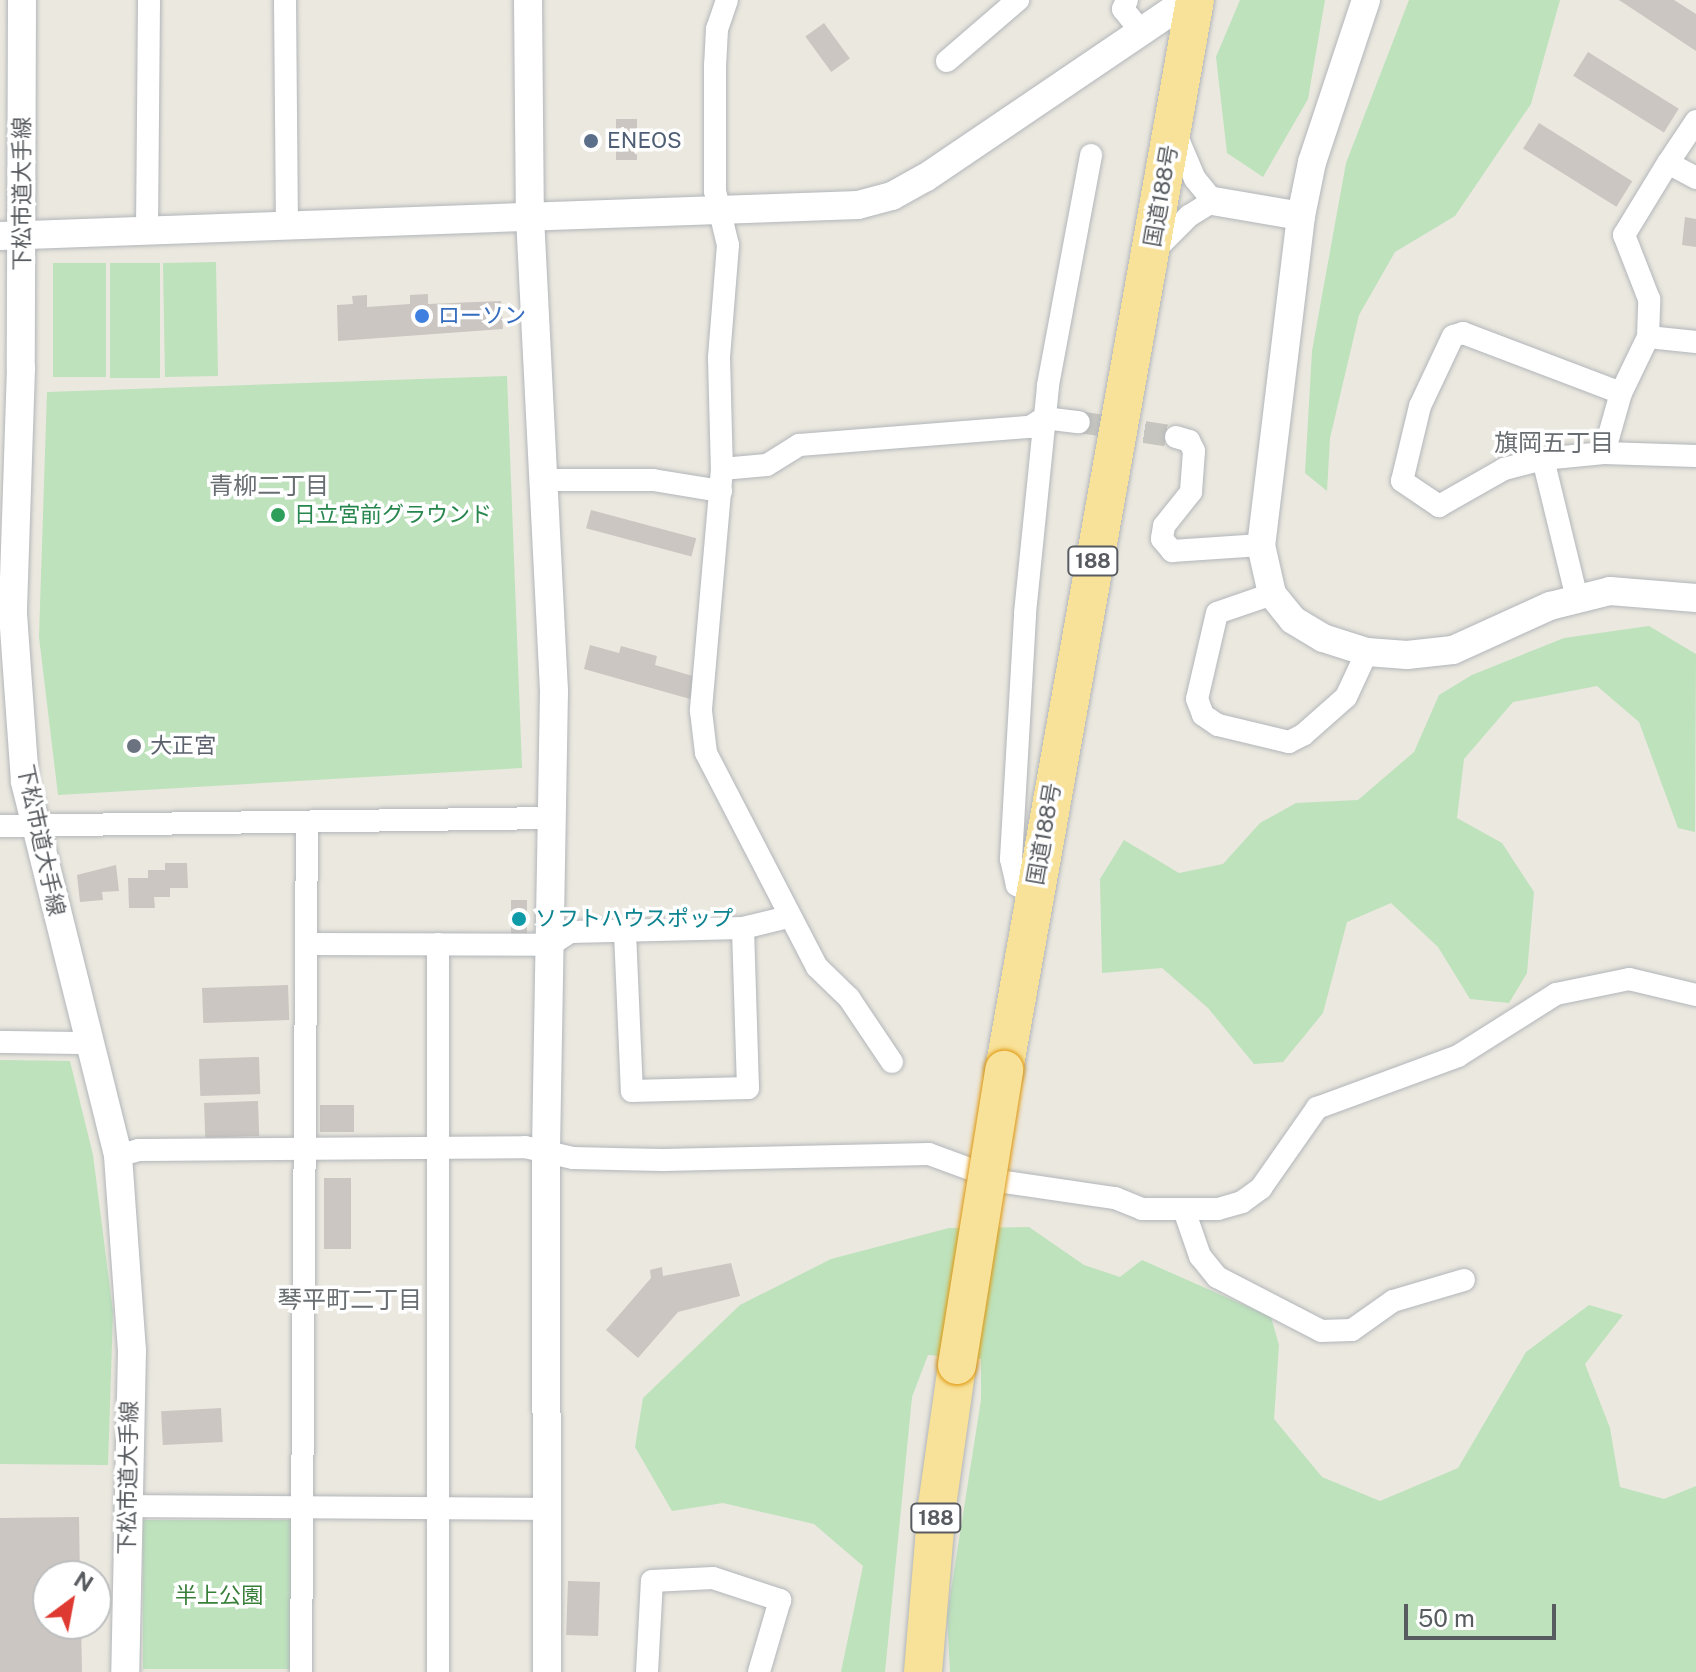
<!DOCTYPE html>
<html>
<head>
<meta charset="utf-8">
<style>
	body { margin:0 }
	#map { position:relative; width:1696px; height:1672px; overflow:hidden; background:#ebe8df; font-family:"Public Sans","Noto Sans JP",sans-serif }
	div>[style] { position:absolute }
	[style*='--x'] { left:calc(var(--x)*1px); top:calc(var(--y)*1px); width:calc(var(--w)*1px); rotate:calc(var(--a)*1deg) }
	.green>* { inset:0; background:#bde2bc; transform-origin:0 0 }
	.building>* { inset:0; background:#cbc6c1; transform-origin:0 0 }
	.minor-tunnel>* { height:22px; margin-top:-11px; transform-origin:0; background:repeating-linear-gradient(90deg,#c6c5bf 0 22px,transparent 0 33px) }
	.roads { filter:drop-shadow(0 0 2px #b2b6ba) drop-shadow(0 0 2px #b2b6ba) }
	.minor>* { height:22px; margin:-11px; padding:0 11px; transform-origin:11px; border-radius:11px; background:#fff }
	.tertiary>* { height:28px; margin:-14px; padding:0 14px; transform-origin:14px; border-radius:14px; background:#fff }
	.trunk>* { height:38px; margin:-19px; padding:0 19px; transform-origin:19px; border-radius:19px; background:#f8e198 }
	.bridges { filter:drop-shadow(0 0 2px #df970b) drop-shadow(0 0 2px #df970b) }
	.trunk-bridge>* { height:38px; margin:-19px; padding:0 19px; transform-origin:19px; border-radius:19px; background:#f8e198 }
	.dots>* { width:22px; height:22px; translate:-50% -50%; box-sizing:border-box; border:4px solid #fff; border-radius:50% }
	span { translate:-50% -50%; white-space:nowrap; text-align:center; line-height:1.15; -webkit-text-stroke:7px #fff; paint-order:stroke }
	.shield-label span { padding:2px 6px; background:#fff; border:2px solid; border-radius:6px; -webkit-text-stroke-width:0 }
	.shield-label { font-size:20px; color:#585c60; font-weight:700 }
	.service-label { font-size:22px; color:#4e5e75 }
	.left { translate:0 -50%; text-align:left }
	.street-label { font-size:22px; color:#585c60 }
	.shop-label { font-size:22px; color:#366cbe }
	.leisure-label { font-size:22px; color:#27864d }
	.worship-label { font-size:22px; color:#5b616d }
	.culture-label { font-size:22px; color:#0d838f }
	.park-label { font-size:22px; color:#387f39 }
	.neighbourhood-label { font-size:24px; color:#696e72 }
	.north { position:absolute; left:32px; top:1560px; width:80px; height:80px; box-sizing:border-box; background:#fff; border:2px solid #bcbebf; border-radius:50%; rotate:32deg; font-size:22px; font-weight:700; line-height:32px; text-align:center; color:#585c60 }
	.north::after { content:''; display:block; margin:auto; width:28px; height:36px; background:#df3a31; clip-path:polygon(50% 0,100% 100%,50% 72%,0 100%) }
	.scale { position:absolute; left:1404px; top:1604px; width:152px; height:36px; box-sizing:border-box; border:4px solid #585c60; border-top:0; padding-left:10px; font-size:24px; line-height:28px; white-space:nowrap; color:#585c60; -webkit-text-stroke:6px #fff; paint-order:stroke }
</style>
</head>
<body>
<div id="map">
	<div class="green">
		<i style="clip-path:polygon(1240px 0,1325px 0,1308px 99px,1263px 177px,1227px 153px,1216px 57px)"></i>
		<i style="clip-path:polygon(1409px 0,1560px 0,1531px 104px,1455px 216px,1395px 252px,1359px 315px,1330px 438px,1327px 491px,1305px 473px,1312px 351px,1346px 163px)"></i>
		<i style="left:216px;top:262px;width:114px;height:53px;rotate:89deg"></i>
		<i style="left:53px;top:263px;width:53px;height:114px"></i>
		<i style="left:110px;top:263px;width:50px;height:115px"></i>
		<i style="clip-path:polygon(507px 376px,522px 768px,58px 795px,39px 637px,47px 392px)"></i>
		<i style="clip-path:polygon(1649px 626px,1696px 654px,1695px 832px,1678px 828px,1639px 722px,1597px 686px,1513px 702px,1464px 759px,1457px 818px,1502px 843px,1534px 892px,1527px 973px,1509px 1003px,1470px 999px,1438px 947px,1391px 903px,1347px 922px,1323px 1013px,1283px 1062px,1254px 1064px,1208px 1008px,1162px 968px,1102px 973px,1100px 879px,1124px 840px,1179px 873px,1223px 864px,1260px 823px,1296px 803px,1358px 800px,1414px 752px,1439px 695px,1472px 675px,1564px 638px)"></i>
		<i style="clip-path:polygon(0 1060px,70px 1061px,93px 1155px,113px 1312px,108px 1465px,0 1464px)"></i>
		<i style="clip-path:polygon(1029px 1227px,1084px 1265px,1120px 1277px,1142px 1260px,1271px 1317px,1279px 1345px,1274px 1419px,1322px 1477px,1380px 1501px,1458px 1468px,1526px 1352px,1589px 1305px,1623px 1315px,1585px 1364px,1610px 1428px,1620px 1487px,1664px 1499px,1696px 1486px,1696px 1672px,950px 1672px,947px 1616px,981px 1400px,981px 1359px,928px 1355px,912px 1397px,885px 1672px,841px 1672px,863px 1566px,814px 1524px,723px 1503px,672px 1511px,635px 1447px,643px 1398px,740px 1305px,831px 1259px,949px 1228px)"></i>
		<i style="left:294px;top:1520px;width:149px;height:151px;rotate:90deg"></i>
	</div>
	<div class="building">
		<i style="clip-path:polygon(1619px 0,1674px 0,1696px 14px,1696px 51px)"></i>
		<i style="left:824px;top:23px;width:44px;height:23px;rotate:54deg"></i>
		<i style="left:1588px;top:52px;width:107px;height:28px;rotate:32deg"></i>
		<i style="left:616px;top:119px;width:21px;height:41px"></i>
		<i style="left:1539px;top:123px;width:110px;height:30px;rotate:32deg"></i>
		<i style="clip-path:polygon(1685px 217px,1696px 219px,1696px 247px,1682px 245px)"></i>
		<i style="clip-path:polygon(428px 294px,428px 304px,501px 301px,503px 329px,338px 341px,337px 305px,353px 304px,352px 296px,367px 295px,367px 307px,410px 304px,410px 295px)"></i>
		<i style="left:591px;top:510px;width:109px;height:19px;rotate:15deg"></i>
		<i style="clip-path:polygon(590px 645px,619px 653px,621px 646px,657px 656px,655px 665px,696px 677px,690px 699px,584px 669px)"></i>
		<i style="clip-path:polygon(165px 863px,187px 863px,188px 888px,170px 888px,170px 897px,154px 897px,155px 908px,129px 908px,128px 878px,148px 878px,148px 870px,165px 870px)"></i>
		<i style="clip-path:polygon(116px 865px,119px 891px,102px 892px,103px 900px,80px 902px,77px 875px)"></i>
		<i style="left:511px;top:900px;width:16px;height:38px"></i>
		<i style="left:288px;top:985px;width:35px;height:86px;rotate:88deg"></i>
		<i style="left:259px;top:1057px;width:37px;height:60px;rotate:88deg"></i>
		<i style="left:258px;top:1101px;width:35px;height:54px;rotate:88deg"></i>
		<i style="left:320px;top:1105px;width:34px;height:27px"></i>
		<i style="left:324px;top:1178px;width:27px;height:71px"></i>
		<i style="clip-path:polygon(731px 1263px,740px 1296px,678px 1312px,638px 1358px,606px 1330px,651px 1278px,650px 1270px,662px 1267px,663px 1276px)"></i>
		<i style="left:221px;top:1408px;width:34px;height:60px;rotate:87deg"></i>
		<i style="clip-path:polygon(79px 1517px,80px 1576px,48px 1576px,48px 1624px,81px 1624px,82px 1672px,0 1672px,0 1518px)"></i>
		<i style="left:568px;top:1581px;width:32px;height:54px;rotate:2deg"></i>
	</div>
	<div class="minor-tunnel">
		<i style="--x:1079;--y:422;--w:98;--a:8.8"></i>
	</div>
	<div class="roads">
		<div class="minor">
			<i style="--x:285;--y:0;--w:226;--a:89.5"></i>
			<i style="--x:727;--y:0;--w:31;--a:109"></i>
			<i style="--x:717;--y:29;--w:36;--a:93"></i>
			<i style="--x:715;--y:65;--w:126;--a:90"></i>
			<i style="--x:715;--y:191;--w:56;--a:76.5"></i>
			<i style="--x:728;--y:245;--w:113;--a:94.6"></i>
			<i style="--x:719;--y:358;--w:111;--a:88.5"></i>
			<i style="--x:722;--y:469;--w:243;--a:95"></i>
			<i style="--x:701;--y:711;--w:42;--a:83.2"></i>
			<i style="--x:706;--y:753;--w:241;--a:62.6"></i>
			<i style="--x:817;--y:967;--w:45;--a:44.1"></i>
			<i style="--x:849;--y:998;--w:77;--a:56.1"></i>
			<i style="--x:1127;--y:0;--w:10;--a:114"></i>
			<i style="--x:1123;--y:9;--w:28;--a:51"></i>
			<i style="--x:947;--y:61;--w:94;--a:-40.7"></i>
			<i style="--x:1696;--y:121;--w:50;--a:123.7"></i>
			<i style="--x:1668;--y:163;--w:32;--a:28"></i>
			<i style="--x:147;--y:231;--w:231;--a:-89.5"></i>
			<i style="--x:1151;--y:254;--w:54;--a:-45"></i>
			<i style="--x:1189;--y:216;--w:28;--a:-32"></i>
			<i style="--x:1213;--y:201;--w:28;--a:-129"></i>
			<i style="--x:1195;--y:179;--w:51;--a:-113.1"></i>
			<i style="--x:1648;--y:337;--w:38;--a:-88"></i>
			<i style="--x:1649;--y:299;--w:69;--a:-111.3"></i>
			<i style="--x:1624;--y:235;--w:84;--a:-58.6"></i>
			<i style="--x:1696;--y:342;--w:48;--a:-174.1"></i>
			<i style="--x:1648;--y:337;--w:62;--a:115.7"></i>
			<i style="--x:1621;--y:393;--w:169;--a:-159.2"></i>
			<i style="--x:1463;--y:333;--w:10;--a:163"></i>
			<i style="--x:1453;--y:336;--w:77;--a:115.2"></i>
			<i style="--x:1420;--y:406;--w:77;--a:103.5"></i>
			<i style="--x:1402;--y:481;--w:45;--a:34"></i>
			<i style="--x:1439;--y:506;--w:75;--a:-29.6"></i>
			<i style="--x:1504;--y:469;--w:40;--a:-14.4"></i>
			<i style="--x:1543;--y:459;--w:61;--a:-5.6"></i>
			<i style="--x:1604;--y:453;--w:92;--a:1.9"></i>
			<i style="--x:1176;--y:437;--w:14;--a:17"></i>
			<i style="--x:1189;--y:441;--w:11;--a:63"></i>
			<i style="--x:1194;--y:451;--w:41;--a:94.2"></i>
			<i style="--x:1191;--y:492;--w:43;--a:128.5"></i>
			<i style="--x:1164;--y:526;--w:13;--a:99"></i>
			<i style="--x:1162;--y:539;--w:16;--a:50"></i>
			<i style="--x:1172;--y:551;--w:89;--a:-3.9"></i>
			<i style="--x:1604;--y:453;--w:62;--a:-74.2"></i>
			<i style="--x:1543;--y:459;--w:143;--a:76.3"></i>
			<i style="--x:722;--y:469;--w:45;--a:-5.1"></i>
			<i style="--x:767;--y:465;--w:38;--a:-32"></i>
			<i style="--x:799;--y:445;--w:232;--a:-4.5"></i>
			<i style="--x:1030;--y:427;--w:17;--a:-33"></i>
			<i style="--x:1044;--y:418;--w:35;--a:7"></i>
			<i style="--x:542;--y:480;--w:111;--a:0"></i>
			<i style="--x:653;--y:480;--w:69;--a:9.2"></i>
			<i style="--x:1272;--y:594;--w:58;--a:160.9"></i>
			<i style="--x:1217;--y:613;--w:88;--a:103.1"></i>
			<i style="--x:1197;--y:699;--w:17;--a:69"></i>
			<i style="--x:1203;--y:715;--w:18;--a:34"></i>
			<i style="--x:1218;--y:725;--w:73;--a:13.5"></i>
			<i style="--x:1289;--y:742;--w:16;--a:-27"></i>
			<i style="--x:1303;--y:735;--w:57;--a:-41.5"></i>
			<i style="--x:1346;--y:697;--w:50;--a:-65"></i>
			<i style="--x:0;--y:826;--w:552;--a:-0.83"></i>
			<i style="--x:1034;--y:893;--w:19;--a:-155"></i>
			<i style="--x:1017;--y:885;--w:27;--a:-103"></i>
			<i style="--x:1011;--y:859;--w:246;--a:-86.7"></i>
			<i style="--x:1025;--y:613;--w:229;--a:-84.2"></i>
			<i style="--x:1048;--y:385;--w:234;--a:-79.4"></i>
			<i style="--x:625;--y:933;--w:158;--a:87.5"></i>
			<i style="--x:632;--y:1091;--w:116;--a:-1.5"></i>
			<i style="--x:748;--y:1088;--w:160;--a:-91.8"></i>
			<i style="--x:307;--y:944;--w:243;--a:0.2"></i>
			<i style="--x:550;--y:945;--w:24;--a:-33"></i>
			<i style="--x:570;--y:932;--w:173;--a:-1.3"></i>
			<i style="--x:743;--y:928;--w:46;--a:-13.7"></i>
			<i style="--x:0;--y:1042;--w:87;--a:0.7"></i>
			<i style="--x:118;--y:1156;--w:22;--a:-16"></i>
			<i style="--x:139;--y:1150;--w:386;--a:-0.4"></i>
			<i style="--x:525;--y:1147;--w:49;--a:12.9"></i>
			<i style="--x:573;--y:1158;--w:90;--a:1.3"></i>
			<i style="--x:663;--y:1160;--w:266;--a:-1.3"></i>
			<i style="--x:929;--y:1154;--w:81;--a:20.2"></i>
			<i style="--x:1005;--y:1182;--w:111;--a:8.3"></i>
			<i style="--x:1115;--y:1198;--w:29;--a:22"></i>
			<i style="--x:1142;--y:1209;--w:76;--a:0"></i>
			<i style="--x:1218;--y:1209;--w:25;--a:-16"></i>
			<i style="--x:1242;--y:1202;--w:24;--a:-36"></i>
			<i style="--x:1261;--y:1188;--w:98;--a:-55"></i>
			<i style="--x:1317;--y:1108;--w:150;--a:-20.2"></i>
			<i style="--x:1458;--y:1056;--w:116;--a:-32.3"></i>
			<i style="--x:1556;--y:994;--w:75;--a:-11.6"></i>
			<i style="--x:1629;--y:979;--w:69;--a:13.4"></i>
			<i style="--x:1184;--y:1210;--w:49;--a:70.8"></i>
			<i style="--x:1200;--y:1256;--w:27;--a:51"></i>
			<i style="--x:1217;--y:1277;--w:117;--a:27.4"></i>
			<i style="--x:1321;--y:1331;--w:31;--a:-2"></i>
			<i style="--x:1352;--y:1330;--w:50;--a:-35.3"></i>
			<i style="--x:1393;--y:1301;--w:74;--a:-16.5"></i>
			<i style="--x:127;--y:1506;--w:421;--a:0.4"></i>
			<i style="--x:301;--y:1672;--w:850;--a:-89.6"></i>
			<i style="--x:438;--y:1672;--w:728;--a:-90"></i>
			<i style="--x:647;--y:1672;--w:91;--a:-86.9"></i>
			<i style="--x:652;--y:1581;--w:61;--a:-2.8"></i>
			<i style="--x:713;--y:1578;--w:71;--a:18.2"></i>
			<i style="--x:780;--y:1600;--w:75;--a:106.3"></i>
		</div>
		<div class="tertiary">
			<i style="--x:22;--y:0;--w:368;--a:90.2"></i>
			<i style="--x:21;--y:368;--w:246;--a:91.9"></i>
			<i style="--x:13;--y:614;--w:168;--a:85.9"></i>
			<i style="--x:25;--y:782;--w:385;--a:76"></i>
			<i style="--x:118;--y:1156;--w:195;--a:85.9"></i>
			<i style="--x:132;--y:1350;--w:322;--a:91.2"></i>
			<i style="--x:528;--y:0;--w:217;--a:89.5"></i>
			<i style="--x:530;--y:217;--w:475;--a:87.1"></i>
			<i style="--x:554;--y:691;--w:459;--a:91"></i>
			<i style="--x:546;--y:1150;--w:522;--a:89.89"></i>
			<i style="--x:1366;--y:0;--w:171;--a:108.4"></i>
			<i style="--x:1312;--y:162;--w:55;--a:101.5"></i>
			<i style="--x:1301;--y:216;--w:331;--a:96.9"></i>
			<i style="--x:1261;--y:545;--w:50;--a:77.3"></i>
			<i style="--x:1272;--y:594;--w:33;--a:51"></i>
			<i style="--x:1293;--y:620;--w:35;--a:31"></i>
			<i style="--x:1323;--y:638;--w:46;--a:17.7"></i>
			<i style="--x:1367;--y:652;--w:40;--a:4.3"></i>
			<i style="--x:1407;--y:655;--w:46;--a:-6.2"></i>
			<i style="--x:1453;--y:650;--w:107;--a:-24.4"></i>
			<i style="--x:1550;--y:606;--w:62;--a:-14"></i>
			<i style="--x:1610;--y:591;--w:86;--a:4.7"></i>
			<i style="--x:1213;--y:201;--w:89;--a:9.7"></i>
			<i style="--x:0;--y:236;--w:859;--a:-2.07"></i>
			<i style="--x:858;--y:205;--w:35;--a:-15"></i>
			<i style="--x:892;--y:196;--w:38;--a:-29"></i>
			<i style="--x:925;--y:178;--w:318;--a:-34.1"></i>
		</div>
		<div class="trunk">
			<i style="--x:1004;--y:1070;--w:1087;--a:-79.88"></i>
			<i style="--x:923;--y:1672;--w:167;--a:-85.2"></i>
			<i style="--x:937;--y:1506;--w:142;--a:-81.9"></i>
		</div>
	</div>
	<div class="bridges">
		<div class="trunk-bridge">
			<i style="--x:957;--y:1365;--w:299;--a:-80.9"></i>
		</div>
	</div>
	<div class="dots">
		<i style="left:591px;top:141px;background:#5c6f8a"></i>
		<i style="left:422px;top:316px;background:#3f7fe0"></i>
		<i style="left:278px;top:515px;background:#2e9e5b"></i>
		<i style="left:134px;top:746px;background:#6b7280"></i>
		<i style="left:519px;top:919px;background:#0f9aa8"></i>
	</div>
	<div class="shield-label">
		<span style="left:1093px;top:561px">188</span>
		<span style="left:936px;top:1518px">188</span>
	</div>
	<div class="service-label">
		<span class="left" style="left:607px;top:141px">ENEOS</span>
	</div>
	<div class="street-label">
		<span style="left:22px;top:194px;rotate:-90deg">下松市道大手線</span>
		<span style="left:1161px;top:196px;rotate:-80deg">国道188号</span>
		<span style="left:1044px;top:834px;rotate:-80deg">国道188号</span>
		<span style="left:41px;top:840px;rotate:78deg">下松市道大手線</span>
		<span style="left:128px;top:1478px;rotate:-89deg">下松市道大手線</span>
	</div>
	<div class="shop-label">
		<span class="left" style="left:438px;top:316px">ローソン</span>
	</div>
	<div class="leisure-label">
		<span class="left" style="left:294px;top:515px">日立宮前グラウンド</span>
	</div>
	<div class="worship-label">
		<span class="left" style="left:150px;top:746px">大正宮</span>
	</div>
	<div class="culture-label">
		<span class="left" style="left:535px;top:919px">ソフトハウスポップ</span>
	</div>
	<div class="park-label">
		<span style="left:219px;top:1596px">半上公園</span>
	</div>
	<div class="neighbourhood-label">
		<span style="left:1554px;top:443px">旗岡五丁目</span>
		<span style="left:269px;top:486px">青柳二丁目</span>
		<span style="left:350px;top:1300px">琴平町二丁目</span>
	</div>
	<div class="north">N</div>
	<div class="scale">50 m</div>
</div>
</body>
</html>
